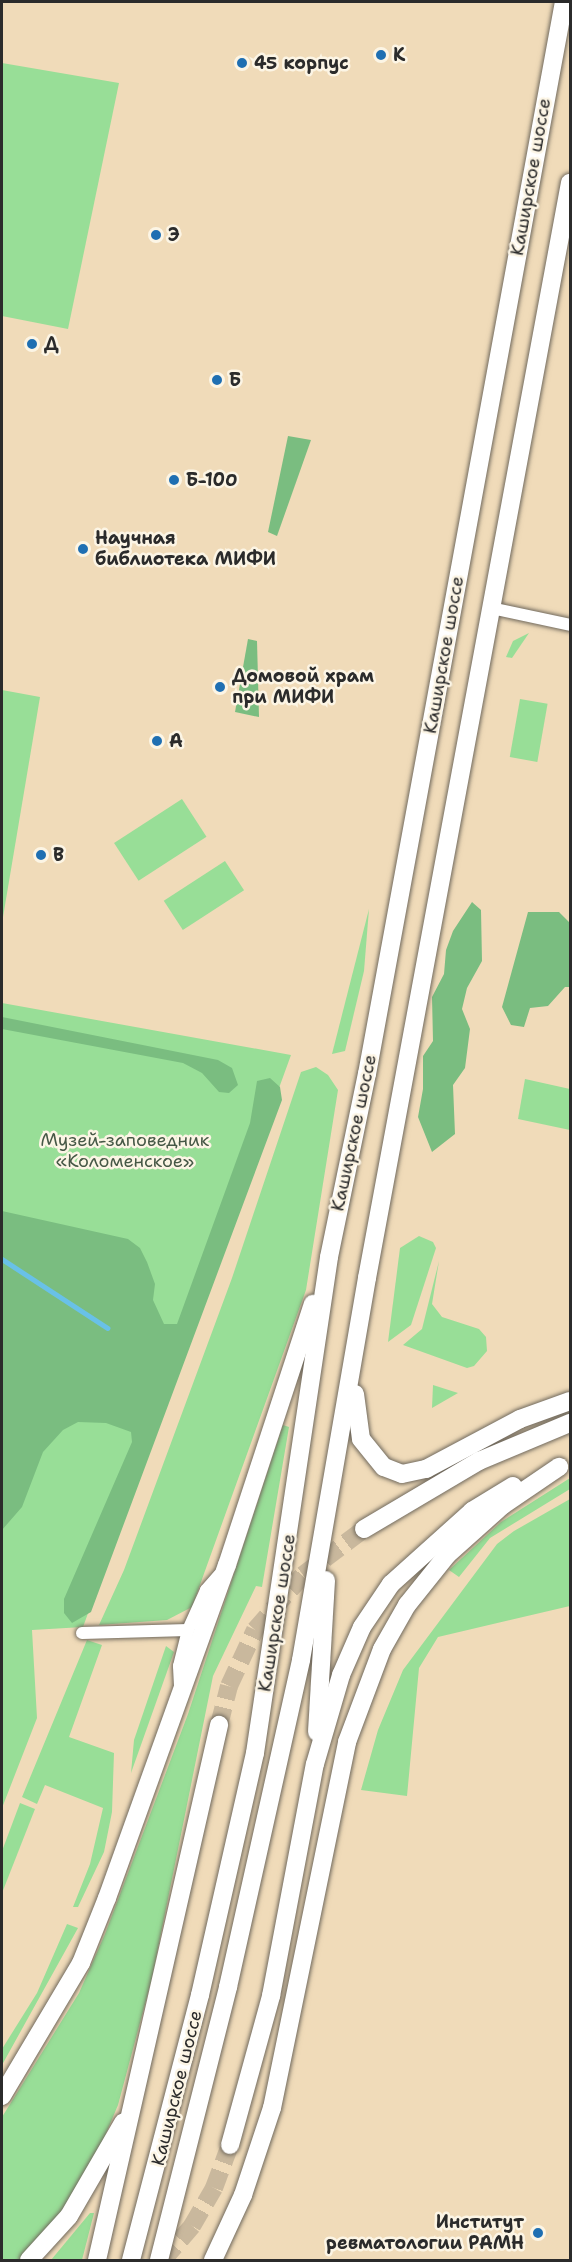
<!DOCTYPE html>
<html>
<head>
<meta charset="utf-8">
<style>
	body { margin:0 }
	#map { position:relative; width:572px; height:2262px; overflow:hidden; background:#f0dbb9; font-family:"Shantell Sans",sans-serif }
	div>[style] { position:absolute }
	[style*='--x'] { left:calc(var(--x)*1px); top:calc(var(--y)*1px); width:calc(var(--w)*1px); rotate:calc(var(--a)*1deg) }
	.green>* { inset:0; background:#98de97; transform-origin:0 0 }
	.forest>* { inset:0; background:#7abd80 }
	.stream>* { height:4.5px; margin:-2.25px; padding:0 2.25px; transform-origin:2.25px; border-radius:2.25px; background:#69c1e7 }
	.primary-tunnel>* { height:18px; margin-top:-9px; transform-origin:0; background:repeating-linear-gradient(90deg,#c9b89d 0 18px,transparent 0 27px) }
	.roads { filter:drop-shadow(0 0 2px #70695d) drop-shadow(0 0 2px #70695d) }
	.minor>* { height:12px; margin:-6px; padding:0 6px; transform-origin:6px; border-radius:6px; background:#fff }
	.primary>* { height:18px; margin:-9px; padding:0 9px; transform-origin:9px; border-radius:9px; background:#fff }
	.dots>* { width:16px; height:16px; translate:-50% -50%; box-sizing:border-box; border:3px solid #fcf5e5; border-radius:50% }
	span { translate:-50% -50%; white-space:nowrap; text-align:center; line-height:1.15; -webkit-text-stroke:5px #fcf5e5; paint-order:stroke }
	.poi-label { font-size:18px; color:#2b2b2b; font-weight:700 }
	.left { translate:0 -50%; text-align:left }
	.right { translate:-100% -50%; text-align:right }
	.street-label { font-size:18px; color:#2b2b2b }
	.park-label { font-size:18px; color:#465846 }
	.frame { position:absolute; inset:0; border:3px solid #2b2b2b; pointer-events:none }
</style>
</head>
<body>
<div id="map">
	<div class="green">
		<i style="clip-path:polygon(2px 63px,119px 83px,68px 329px,2px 316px)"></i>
		<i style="clip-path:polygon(529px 633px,512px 658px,506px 657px,513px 641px)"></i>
		<i style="clip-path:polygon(2px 690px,40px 697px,2px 923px)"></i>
		<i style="left:520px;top:699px;width:28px;height:59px;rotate:10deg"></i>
		<i style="left:182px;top:799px;width:45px;height:81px;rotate:57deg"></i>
		<i style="left:225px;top:861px;width:35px;height:73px;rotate:57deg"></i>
		<i style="clip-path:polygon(369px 909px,364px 971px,345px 1051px,332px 1054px)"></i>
		<i style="clip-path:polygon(2px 1003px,291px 1055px,83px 1627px,32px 1630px,37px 1718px,2px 1808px)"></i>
		<i style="clip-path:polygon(316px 1067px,328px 1075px,338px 1090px,306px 1290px,192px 1607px,167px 1620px,99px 1625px,124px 1570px,232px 1278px,301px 1072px)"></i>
		<i style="clip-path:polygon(525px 1079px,570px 1089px,570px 1130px,518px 1119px)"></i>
		<i style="clip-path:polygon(419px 1236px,433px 1242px,436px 1248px,411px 1325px,388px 1342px,400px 1248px)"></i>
		<i style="clip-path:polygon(439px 1261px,432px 1304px,442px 1317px,479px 1329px,486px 1337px,487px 1351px,474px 1366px,467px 1368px,403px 1345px,422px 1329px)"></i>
		<i style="clip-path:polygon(433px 1385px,458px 1393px,432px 1408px)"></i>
		<i style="clip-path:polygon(283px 1425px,289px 1427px,262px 1587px,256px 1586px,213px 1676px,152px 1978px,118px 2105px,102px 2143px,57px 2222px,19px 2260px,2px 2260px,2px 2117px,79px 1993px,105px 1934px,188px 1714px)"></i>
		<i style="clip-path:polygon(570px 1478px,570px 1489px,490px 1538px,459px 1577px,449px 1570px,501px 1522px)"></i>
		<i style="clip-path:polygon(570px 1499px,570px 1606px,438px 1637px,419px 1668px,407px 1796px,361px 1790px,378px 1730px,403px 1670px,497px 1544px,514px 1531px)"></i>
		<i style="clip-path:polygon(87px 1640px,102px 1645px,69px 1737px,114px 1753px,112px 1812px,104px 1852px,78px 1907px,73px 1907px,90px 1864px,103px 1808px,45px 1785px,37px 1804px,22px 1797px)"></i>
		<i style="clip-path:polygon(166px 1646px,174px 1652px,131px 1773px,134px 1740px)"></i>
		<i style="clip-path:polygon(20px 1803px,35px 1809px,2px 1893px,2px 1851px)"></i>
		<i style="clip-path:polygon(67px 1924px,78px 1928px,2px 2065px,2px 2049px,37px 1993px)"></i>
		<i style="clip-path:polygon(90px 2213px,94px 2213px,82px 2260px,51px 2260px)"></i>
	</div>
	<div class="forest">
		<i style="clip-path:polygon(288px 436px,311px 440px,277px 536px,268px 532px)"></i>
		<i style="clip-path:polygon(248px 639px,257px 641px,259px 717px,235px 712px)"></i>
		<i style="clip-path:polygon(472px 902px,481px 910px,482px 961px,467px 988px,462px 1009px,470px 1029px,465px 1068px,453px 1085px,455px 1134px,432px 1152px,418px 1117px,423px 1089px,423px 1056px,433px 1041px,432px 997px,444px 974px,446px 950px,453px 931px)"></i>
		<i style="clip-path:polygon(528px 912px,559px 912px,570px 923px,570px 987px,565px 987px,548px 1006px,530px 1008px,524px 1027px,511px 1025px,502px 1007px)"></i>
		<i style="clip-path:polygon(2px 1017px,218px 1060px,232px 1068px,238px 1085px,229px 1093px,219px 1092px,202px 1073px,183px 1063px,2px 1029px)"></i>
		<i style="clip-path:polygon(270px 1078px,280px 1087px,282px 1100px,91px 1612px,72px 1623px,64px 1613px,64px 1599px,132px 1442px,131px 1432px,106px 1423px,78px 1422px,63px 1430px,43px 1452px,22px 1507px,2px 1530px,2px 1211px,128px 1239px,140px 1248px,147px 1262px,155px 1284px,153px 1300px,164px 1324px,177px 1324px,250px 1123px,257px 1081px)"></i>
	</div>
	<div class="stream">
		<i style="--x:2;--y:1259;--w:126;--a:33.1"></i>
	</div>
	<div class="primary-tunnel">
		<i style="--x:219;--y:1725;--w:40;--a:-75.6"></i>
		<i style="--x:229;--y:1686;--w:62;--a:-65.1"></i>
		<i style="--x:255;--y:1630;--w:73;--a:-48.9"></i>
		<i style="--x:303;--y:1575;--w:76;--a:-37"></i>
		<i style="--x:163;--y:2260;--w:45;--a:-49.5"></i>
		<i style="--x:192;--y:2226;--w:44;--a:-59.9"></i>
		<i style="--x:214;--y:2188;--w:46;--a:-69.6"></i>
	</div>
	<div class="roads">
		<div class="minor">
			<i style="--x:491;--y:608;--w:81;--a:12.1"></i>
			<i style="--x:82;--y:1633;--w:106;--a:-1.6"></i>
			<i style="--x:180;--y:1686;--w:20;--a:-93"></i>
			<i style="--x:179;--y:1666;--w:37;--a:-76"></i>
			<i style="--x:188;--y:1630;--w:44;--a:-65.8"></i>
			<i style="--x:206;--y:1590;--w:20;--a:-49"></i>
		</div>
		<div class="primary">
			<i style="--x:355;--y:1394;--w:45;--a:82.4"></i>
			<i style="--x:361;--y:1439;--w:36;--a:51"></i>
			<i style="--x:384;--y:1467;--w:19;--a:21"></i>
			<i style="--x:402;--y:1474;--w:25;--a:-12"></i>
			<i style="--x:426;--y:1469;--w:106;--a:-28"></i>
			<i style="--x:520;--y:1419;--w:53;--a:-19.8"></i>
			<i style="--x:364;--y:1529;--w:134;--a:-30.6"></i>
			<i style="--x:479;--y:1461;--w:99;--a:-22.7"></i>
			<i style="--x:317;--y:1732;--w:152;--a:-86.6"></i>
			<i style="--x:2;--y:2096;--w:155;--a:-59.3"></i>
			<i style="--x:81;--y:1963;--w:70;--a:-68.2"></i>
			<i style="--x:107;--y:1898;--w:354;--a:-70.2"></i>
			<i style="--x:227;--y:1565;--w:275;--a:-71.8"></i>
			<i style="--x:230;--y:2145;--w:155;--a:-74.6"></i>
			<i style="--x:271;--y:1996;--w:236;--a:-79.3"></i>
			<i style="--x:315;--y:1764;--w:93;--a:-73.7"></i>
			<i style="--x:341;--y:1675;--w:52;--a:-66.4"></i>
			<i style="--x:362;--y:1627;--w:52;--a:-56"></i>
			<i style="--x:391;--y:1584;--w:109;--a:-42"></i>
			<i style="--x:472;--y:1511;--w:48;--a:-31.4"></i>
			<i style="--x:29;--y:2260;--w:59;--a:-47.7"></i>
			<i style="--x:69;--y:2216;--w:108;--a:-59.9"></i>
			<i style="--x:97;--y:2260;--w:549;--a:-77.15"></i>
			<i style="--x:131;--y:2260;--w:274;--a:-75.4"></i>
			<i style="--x:200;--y:1995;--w:248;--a:-77.2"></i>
			<i style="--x:255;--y:1753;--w:501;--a:-81.51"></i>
			<i style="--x:329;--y:1257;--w:187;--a:-78.3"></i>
			<i style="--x:367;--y:1074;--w:1090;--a:-79.59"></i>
			<i style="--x:159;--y:2260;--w:282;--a:-75.8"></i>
			<i style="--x:228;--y:1987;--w:335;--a:-77.4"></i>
			<i style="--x:301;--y:1660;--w:388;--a:-80.2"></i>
			<i style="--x:367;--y:1278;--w:1114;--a:-79.5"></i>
			<i style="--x:213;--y:2260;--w:72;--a:-65.2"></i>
			<i style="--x:243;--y:2195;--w:92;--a:-71.6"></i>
			<i style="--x:272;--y:2108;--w:374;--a:-78.4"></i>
			<i style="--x:347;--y:1742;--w:99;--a:-69.4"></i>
			<i style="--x:382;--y:1649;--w:51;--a:-60.4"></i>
			<i style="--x:407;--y:1605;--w:64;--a:-51.3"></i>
			<i style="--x:447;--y:1555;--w:75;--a:-41.8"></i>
			<i style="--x:503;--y:1505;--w:68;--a:-34.2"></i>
		</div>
	</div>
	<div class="dots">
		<i style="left:381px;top:55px;background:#1f6fb2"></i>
		<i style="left:242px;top:63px;background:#1f6fb2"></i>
		<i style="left:156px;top:235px;background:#1f6fb2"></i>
		<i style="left:32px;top:344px;background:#1f6fb2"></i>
		<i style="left:217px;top:380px;background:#1f6fb2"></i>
		<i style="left:174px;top:480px;background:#1f6fb2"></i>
		<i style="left:83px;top:549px;background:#1f6fb2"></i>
		<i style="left:220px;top:687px;background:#1f6fb2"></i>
		<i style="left:157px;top:741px;background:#1f6fb2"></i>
		<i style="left:41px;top:855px;background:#1f6fb2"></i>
		<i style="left:538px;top:2233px;background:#1f6fb2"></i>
	</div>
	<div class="poi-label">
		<span class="left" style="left:393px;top:55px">К</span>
		<span class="left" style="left:254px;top:63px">45 корпус</span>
		<span class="left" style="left:168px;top:235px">Э</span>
		<span class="left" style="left:44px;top:344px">Д</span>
		<span class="left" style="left:229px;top:380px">Б</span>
		<span class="left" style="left:186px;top:480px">Б-100</span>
		<span class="left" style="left:95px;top:549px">Научная<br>библиотека МИФИ</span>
		<span class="left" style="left:232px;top:687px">Домовой храм<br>при МИФИ</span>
		<span class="left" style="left:169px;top:741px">А</span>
		<span class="left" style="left:53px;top:855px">В</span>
		<span class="right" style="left:524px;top:2233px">Институт<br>ревматологии РАМН</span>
	</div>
	<div class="street-label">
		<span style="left:531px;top:177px;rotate:-80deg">Каширское шоссе</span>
		<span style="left:444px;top:655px;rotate:-80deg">Каширское шоссе</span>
		<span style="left:354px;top:1133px;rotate:-78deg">Каширское шоссе</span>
		<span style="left:277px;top:1613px;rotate:-81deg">Каширское шоссе</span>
		<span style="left:177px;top:2088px;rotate:-76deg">Каширское шоссе</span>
	</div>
	<div class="park-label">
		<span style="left:125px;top:1151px">Музей-заповедник<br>«Коломенское»</span>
	</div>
	<div class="frame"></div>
</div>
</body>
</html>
